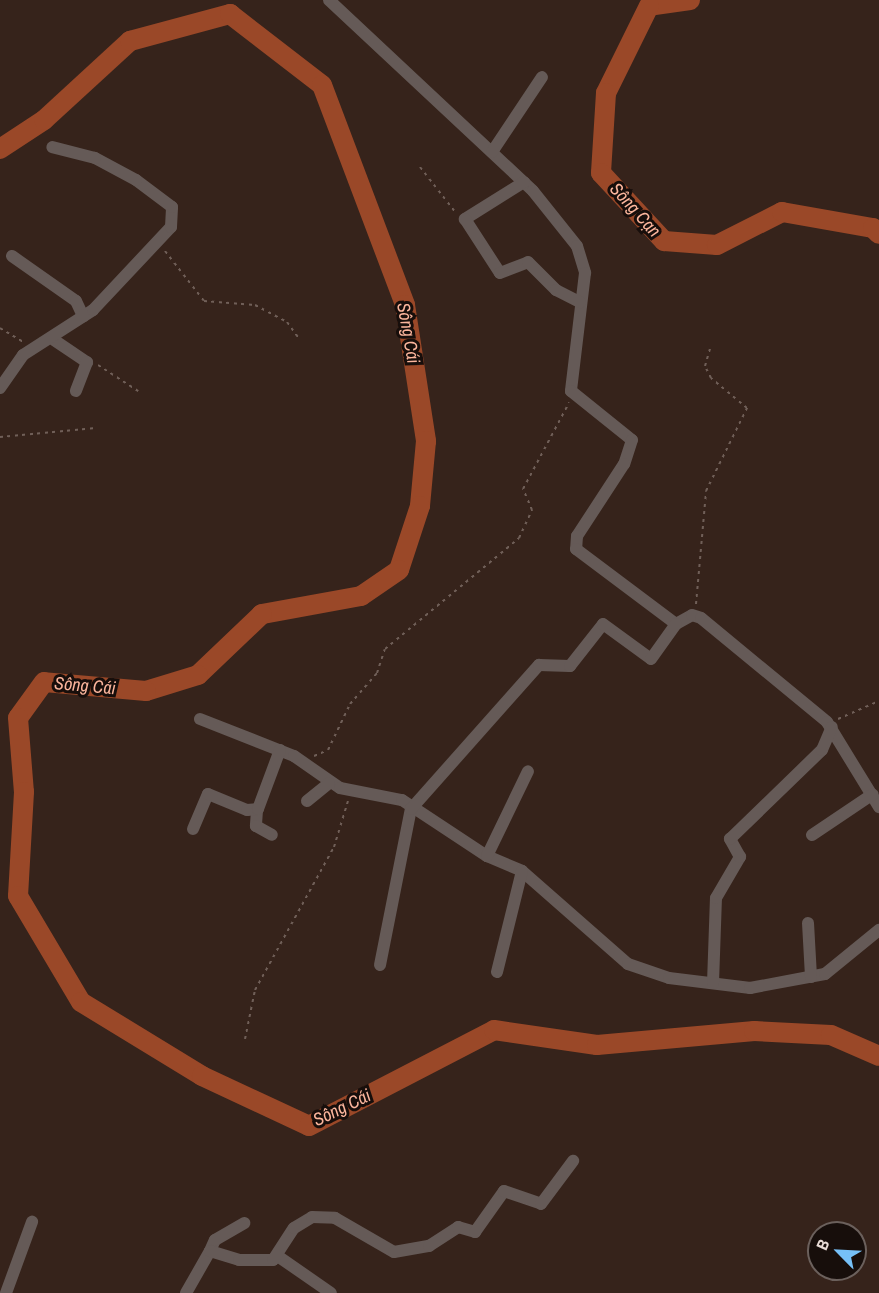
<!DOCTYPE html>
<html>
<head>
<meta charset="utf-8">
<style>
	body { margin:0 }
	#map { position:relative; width:879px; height:1293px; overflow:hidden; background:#36231b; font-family:"Archivo Narrow",sans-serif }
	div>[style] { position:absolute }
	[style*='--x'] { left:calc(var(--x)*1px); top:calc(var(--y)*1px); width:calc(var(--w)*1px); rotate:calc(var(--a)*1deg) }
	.river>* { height:20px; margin:-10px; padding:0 10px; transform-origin:10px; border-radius:10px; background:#9a4828 }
	.path>* { height:2px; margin-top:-1px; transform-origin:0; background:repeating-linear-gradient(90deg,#705f58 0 3px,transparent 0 7.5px) }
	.minor>* { height:12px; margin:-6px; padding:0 6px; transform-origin:6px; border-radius:6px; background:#655a57 }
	span { translate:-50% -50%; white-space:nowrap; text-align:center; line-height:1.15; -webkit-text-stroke:6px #170e0b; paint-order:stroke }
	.water-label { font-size:18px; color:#fbb59c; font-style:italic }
	.north { position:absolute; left:807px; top:1221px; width:60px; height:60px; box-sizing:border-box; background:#170e0b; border:2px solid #6b605c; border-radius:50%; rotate:294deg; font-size:16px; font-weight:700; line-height:24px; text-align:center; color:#e8dbd6 }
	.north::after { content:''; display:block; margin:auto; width:21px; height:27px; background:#76c0f7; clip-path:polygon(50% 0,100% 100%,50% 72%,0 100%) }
</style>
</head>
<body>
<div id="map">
	<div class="river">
		<i style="--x:690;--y:0;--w:41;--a:171.7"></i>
		<i style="--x:649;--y:6;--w:97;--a:116.3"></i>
		<i style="--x:606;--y:93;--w:80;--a:93.6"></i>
		<i style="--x:601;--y:173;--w:93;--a:47.2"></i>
		<i style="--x:664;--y:241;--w:53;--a:4.3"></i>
		<i style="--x:717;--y:245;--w:73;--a:-26.9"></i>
		<i style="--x:782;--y:212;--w:92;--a:10"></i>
		<i style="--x:873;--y:228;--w:8;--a:45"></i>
		<i style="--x:0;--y:149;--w:53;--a:-33.4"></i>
		<i style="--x:44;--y:120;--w:117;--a:-42.6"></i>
		<i style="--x:130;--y:41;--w:104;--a:-15.1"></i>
		<i style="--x:230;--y:14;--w:116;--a:37.7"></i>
		<i style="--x:322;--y:85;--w:235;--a:69.3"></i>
		<i style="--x:405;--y:305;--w:138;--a:81.2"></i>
		<i style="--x:426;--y:441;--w:65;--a:95.3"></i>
		<i style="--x:420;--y:506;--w:67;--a:108.2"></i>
		<i style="--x:399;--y:570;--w:46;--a:145.6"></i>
		<i style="--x:361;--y:596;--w:101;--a:169.7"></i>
		<i style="--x:262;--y:614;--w:88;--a:136.4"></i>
		<i style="--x:198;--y:675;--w:54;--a:162.9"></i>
		<i style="--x:146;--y:691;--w:102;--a:-175"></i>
		<i style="--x:44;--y:682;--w:44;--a:125.8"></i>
		<i style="--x:18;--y:718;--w:74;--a:85.4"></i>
		<i style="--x:24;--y:792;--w:104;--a:93.3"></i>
		<i style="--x:18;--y:896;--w:123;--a:59.3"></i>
		<i style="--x:81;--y:1002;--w:142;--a:31.4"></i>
		<i style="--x:202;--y:1076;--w:118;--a:25"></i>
		<i style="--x:309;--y:1126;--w:208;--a:-27.4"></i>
		<i style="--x:494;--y:1030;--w:104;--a:8.3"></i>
		<i style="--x:597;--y:1045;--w:158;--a:-5.1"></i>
		<i style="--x:754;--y:1031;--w:77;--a:3"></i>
		<i style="--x:831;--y:1035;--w:52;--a:23.6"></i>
	</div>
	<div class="path">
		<i style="--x:420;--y:167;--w:58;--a:52"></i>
		<i style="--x:165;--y:251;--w:63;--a:52"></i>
		<i style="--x:204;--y:301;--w:51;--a:4.5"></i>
		<i style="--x:255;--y:305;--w:36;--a:28"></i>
		<i style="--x:287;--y:322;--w:19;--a:54"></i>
		<i style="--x:0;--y:328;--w:27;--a:31"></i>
		<i style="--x:98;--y:365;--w:48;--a:33"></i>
		<i style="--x:0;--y:437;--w:96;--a:-5.4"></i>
		<i style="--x:696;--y:604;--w:113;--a:-84.9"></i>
		<i style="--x:706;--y:491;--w:93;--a:-63.7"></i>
		<i style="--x:747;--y:408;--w:47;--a:-140.2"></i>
		<i style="--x:711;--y:378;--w:13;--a:-117"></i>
		<i style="--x:705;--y:366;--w:18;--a:-74"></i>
		<i style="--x:838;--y:719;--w:45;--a:-23.7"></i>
		<i style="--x:314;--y:756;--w:15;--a:-23"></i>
		<i style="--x:328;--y:750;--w:51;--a:-64.4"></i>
		<i style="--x:350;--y:704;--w:41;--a:-48.9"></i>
		<i style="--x:377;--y:673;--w:25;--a:-72"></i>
		<i style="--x:385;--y:649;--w:174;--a:-39.6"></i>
		<i style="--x:519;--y:538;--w:31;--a:-65"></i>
		<i style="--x:532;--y:510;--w:23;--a:-113"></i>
		<i style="--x:523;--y:489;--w:98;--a:-61.9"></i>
		<i style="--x:245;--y:1039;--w:50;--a:-78.5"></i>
		<i style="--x:255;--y:990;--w:163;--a:-61.1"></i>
		<i style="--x:334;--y:847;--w:48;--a:-73.1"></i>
	</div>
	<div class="minor">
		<i style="--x:329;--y:0;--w:279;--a:43.1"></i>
		<i style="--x:533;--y:191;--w:70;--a:51.3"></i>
		<i style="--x:577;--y:246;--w:28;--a:73"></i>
		<i style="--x:585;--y:273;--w:119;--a:96.8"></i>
		<i style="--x:571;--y:391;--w:78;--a:38.8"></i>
		<i style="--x:632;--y:440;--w:25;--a:108"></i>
		<i style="--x:624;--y:464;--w:86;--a:123.1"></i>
		<i style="--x:577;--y:536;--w:13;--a:94"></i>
		<i style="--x:576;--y:549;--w:125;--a:36.9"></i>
		<i style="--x:676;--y:624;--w:18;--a:-29"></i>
		<i style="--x:692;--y:615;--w:9;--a:18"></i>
		<i style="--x:701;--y:618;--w:163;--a:39.5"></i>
		<i style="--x:827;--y:722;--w:100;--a:58.5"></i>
		<i style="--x:492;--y:152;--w:90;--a:-56.3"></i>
		<i style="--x:524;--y:182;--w:70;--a:147.9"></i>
		<i style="--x:465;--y:219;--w:64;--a:57.1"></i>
		<i style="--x:500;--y:273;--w:30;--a:-21"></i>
		<i style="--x:528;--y:262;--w:40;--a:45"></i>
		<i style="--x:556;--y:290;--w:27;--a:27"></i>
		<i style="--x:12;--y:256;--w:78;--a:35.1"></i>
		<i style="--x:76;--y:301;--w:17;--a:65"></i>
		<i style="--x:54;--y:340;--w:40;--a:34"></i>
		<i style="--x:87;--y:362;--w:31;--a:111"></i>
		<i style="--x:0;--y:388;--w:40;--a:-55.1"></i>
		<i style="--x:23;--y:355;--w:83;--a:-32.7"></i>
		<i style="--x:93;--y:310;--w:114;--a:-46.8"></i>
		<i style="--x:171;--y:227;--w:20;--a:-87"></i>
		<i style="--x:172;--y:207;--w:45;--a:-143.1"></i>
		<i style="--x:136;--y:180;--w:47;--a:-151.8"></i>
		<i style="--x:95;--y:158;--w:44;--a:-165.7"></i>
		<i style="--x:200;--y:719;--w:101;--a:21.5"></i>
		<i style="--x:294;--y:756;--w:56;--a:34.8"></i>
		<i style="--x:340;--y:788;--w:63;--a:11"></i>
		<i style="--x:402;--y:800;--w:102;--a:33.4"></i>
		<i style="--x:487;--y:856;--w:38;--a:23"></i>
		<i style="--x:522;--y:871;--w:141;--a:41.3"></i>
		<i style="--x:628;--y:964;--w:43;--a:18.9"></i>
		<i style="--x:669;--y:978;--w:82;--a:7"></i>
		<i style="--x:750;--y:988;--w:76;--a:-10.6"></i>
		<i style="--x:825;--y:974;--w:70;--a:-39.2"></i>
		<i style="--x:307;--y:801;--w:28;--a:-39"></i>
		<i style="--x:257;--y:810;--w:16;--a:94"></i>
		<i style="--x:256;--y:826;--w:18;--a:29"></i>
		<i style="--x:193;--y:829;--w:38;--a:-67"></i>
		<i style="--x:208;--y:794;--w:42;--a:22.3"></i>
		<i style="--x:247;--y:810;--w:11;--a:-5"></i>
		<i style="--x:258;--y:809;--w:63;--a:-69.6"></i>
		<i style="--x:812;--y:835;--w:73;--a:-33.9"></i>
		<i style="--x:487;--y:856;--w:94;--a:-64.2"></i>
		<i style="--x:808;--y:923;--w:54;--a:86.8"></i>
		<i style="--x:380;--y:965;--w:159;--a:-78.8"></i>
		<i style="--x:411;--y:809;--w:193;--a:-48.4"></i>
		<i style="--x:539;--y:665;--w:31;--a:2"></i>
		<i style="--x:570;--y:666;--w:53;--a:-51.8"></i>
		<i style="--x:603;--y:624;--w:59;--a:36.1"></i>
		<i style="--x:651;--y:659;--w:43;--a:-54.5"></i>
		<i style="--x:497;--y:972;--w:104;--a:-76.1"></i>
		<i style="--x:713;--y:983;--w:85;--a:-88"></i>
		<i style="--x:716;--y:898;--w:48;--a:-59.7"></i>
		<i style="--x:740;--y:857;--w:21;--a:-119"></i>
		<i style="--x:730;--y:839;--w:128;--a:-44.1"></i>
		<i style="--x:822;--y:750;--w:25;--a:-67"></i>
		<i style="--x:210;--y:1251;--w:12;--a:-66"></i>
		<i style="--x:215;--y:1240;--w:34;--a:-30"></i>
		<i style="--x:279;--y:1257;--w:63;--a:34.7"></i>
		<i style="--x:6;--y:1293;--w:76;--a:-69.9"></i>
		<i style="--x:186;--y:1293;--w:48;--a:-60.3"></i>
		<i style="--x:210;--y:1251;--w:30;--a:17"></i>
		<i style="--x:239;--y:1260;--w:34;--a:0"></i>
		<i style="--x:273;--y:1260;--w:38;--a:-57"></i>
		<i style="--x:294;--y:1228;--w:21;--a:-31"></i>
		<i style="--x:312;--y:1217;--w:23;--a:2"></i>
		<i style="--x:335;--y:1218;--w:68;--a:30"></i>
		<i style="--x:394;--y:1252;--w:36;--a:-10"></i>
		<i style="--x:429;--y:1246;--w:35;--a:-33"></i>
		<i style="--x:458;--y:1227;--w:18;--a:16"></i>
		<i style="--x:475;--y:1232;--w:50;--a:-54.7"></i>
		<i style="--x:504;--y:1191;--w:39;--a:19"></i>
		<i style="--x:541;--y:1204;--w:54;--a:-53.3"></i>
	</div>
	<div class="water-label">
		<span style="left:635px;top:210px;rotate:48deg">Sông Cạn</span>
		<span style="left:408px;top:333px;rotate:80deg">Sông Cái</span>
		<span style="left:85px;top:686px;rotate:5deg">Sông Cái</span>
		<span style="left:342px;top:1108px;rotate:-26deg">Sông Cái</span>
	</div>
	<div class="north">B</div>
</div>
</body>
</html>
